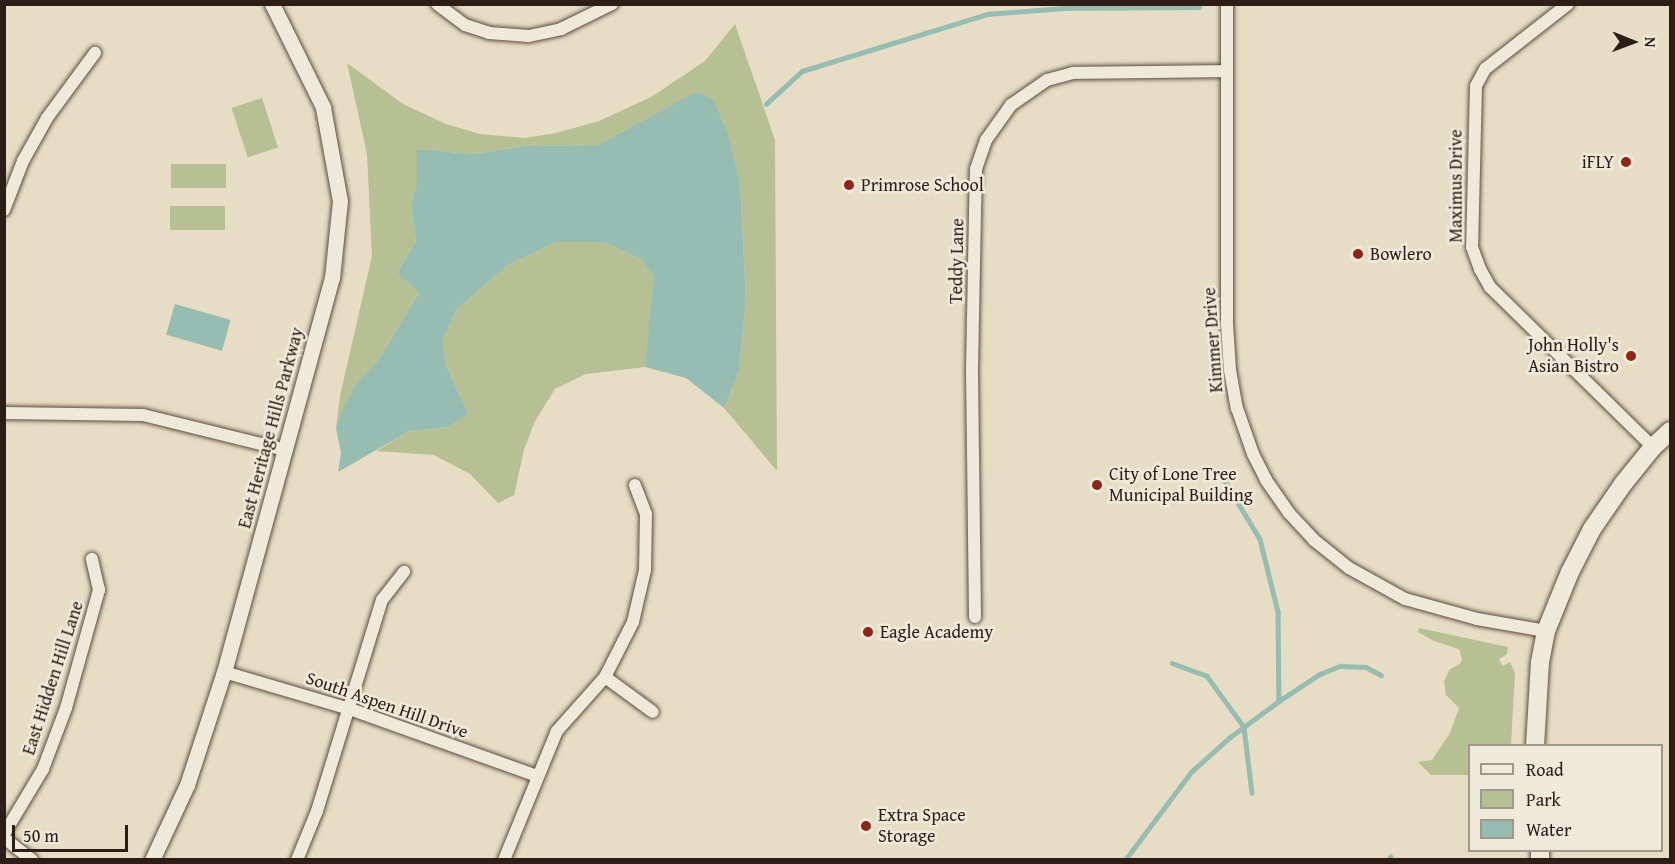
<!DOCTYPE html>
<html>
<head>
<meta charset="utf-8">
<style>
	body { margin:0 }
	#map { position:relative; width:1675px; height:864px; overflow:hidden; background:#e7ddc4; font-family:"Gentium Book Plus",serif }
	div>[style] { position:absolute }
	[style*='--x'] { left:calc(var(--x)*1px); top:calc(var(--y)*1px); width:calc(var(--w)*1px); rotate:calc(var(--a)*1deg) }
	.green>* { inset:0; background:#b6c094; transform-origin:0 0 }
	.water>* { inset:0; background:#97bcb2; transform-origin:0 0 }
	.stream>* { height:4.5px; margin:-2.25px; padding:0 2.25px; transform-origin:2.25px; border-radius:2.25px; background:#97bcb2 }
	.roads { filter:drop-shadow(0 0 2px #5b4d42) drop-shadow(0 0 2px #5b4d42) }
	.minor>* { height:12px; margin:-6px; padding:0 6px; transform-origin:6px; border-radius:6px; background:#efe9d9 }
	.tertiary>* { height:15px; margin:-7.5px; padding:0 7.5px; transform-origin:7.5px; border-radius:7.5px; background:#efe9d9 }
	.secondary>* { height:18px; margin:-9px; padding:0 9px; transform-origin:9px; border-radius:9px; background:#efe9d9 }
	.dots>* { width:16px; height:16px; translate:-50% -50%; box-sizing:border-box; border:3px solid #efe9d9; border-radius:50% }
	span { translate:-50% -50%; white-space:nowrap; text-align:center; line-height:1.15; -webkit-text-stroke:5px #efe9d9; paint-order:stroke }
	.poi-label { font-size:18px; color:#2c1d17 }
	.right { translate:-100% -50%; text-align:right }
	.left { translate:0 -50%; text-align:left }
	.street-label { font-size:18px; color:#2c1d17 }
	.frame { position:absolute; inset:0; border:6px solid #2c1d17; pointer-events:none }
	.legend { position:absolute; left:1468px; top:744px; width:195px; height:108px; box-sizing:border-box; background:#efe9d9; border:2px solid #a1978b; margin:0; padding:8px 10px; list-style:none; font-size:18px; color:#2c1d17 }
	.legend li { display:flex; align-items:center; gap:12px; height:30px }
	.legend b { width:30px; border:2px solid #a1978b }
	.north { position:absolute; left:1603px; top:12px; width:60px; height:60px; -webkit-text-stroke:4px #efe9d9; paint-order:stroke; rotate:91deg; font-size:16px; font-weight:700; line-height:24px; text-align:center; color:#2c1d17 }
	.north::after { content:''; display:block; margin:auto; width:21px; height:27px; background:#2c1d17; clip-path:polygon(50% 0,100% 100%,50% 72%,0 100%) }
	.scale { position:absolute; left:12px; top:825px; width:116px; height:27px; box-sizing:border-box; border:3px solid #2c1d17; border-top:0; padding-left:8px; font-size:18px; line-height:21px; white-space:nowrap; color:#2c1d17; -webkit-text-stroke:4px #efe9d9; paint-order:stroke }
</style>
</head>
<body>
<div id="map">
	<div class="green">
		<i style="clip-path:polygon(735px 24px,775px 140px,777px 471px,724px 408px,739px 371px,746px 299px,740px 181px,729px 138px,697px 92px,598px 145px,527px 146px,471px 154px,417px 149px,417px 182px,411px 206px,416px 241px,397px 273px,419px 293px,380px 358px,357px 383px,336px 428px,340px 396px,372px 256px,367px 154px,347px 63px,403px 104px,446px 124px,480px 134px,524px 138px,556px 133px,599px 121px,651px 97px,705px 61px)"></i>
		<i style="left:262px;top:98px;width:52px;height:32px;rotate:72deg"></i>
		<i style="left:171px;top:164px;width:55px;height:24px"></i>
		<i style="left:170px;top:206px;width:55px;height:24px"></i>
		<i style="clip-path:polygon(556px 242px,603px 242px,641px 259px,654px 277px,653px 303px,645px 367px,586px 374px,555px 389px,535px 421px,524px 450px,514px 495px,498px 503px,470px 474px,434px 455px,376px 451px,409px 431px,449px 427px,468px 414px,446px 365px,443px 340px,457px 309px,508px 265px)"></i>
		<i style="clip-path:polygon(1419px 628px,1508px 647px,1507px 654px,1499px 659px,1503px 666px,1510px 662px,1515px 673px,1511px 745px,1470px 746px,1469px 775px,1431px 775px,1418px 762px,1432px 760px,1450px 733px,1459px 708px,1446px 695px,1444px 682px,1449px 670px,1461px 663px,1462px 659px,1459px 649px,1434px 641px,1418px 632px)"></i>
	</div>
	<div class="water">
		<i style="clip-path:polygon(696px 92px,713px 99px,729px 138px,740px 181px,746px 299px,739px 371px,724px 408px,686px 378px,645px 367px,654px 277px,641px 259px,603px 242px,556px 242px,508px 265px,457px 309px,443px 340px,446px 365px,468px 414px,449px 427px,409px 431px,338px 472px,341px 453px,336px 428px,344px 407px,357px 383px,380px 358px,419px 293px,397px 273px,416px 241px,411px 206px,417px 182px,417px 149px,471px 154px,527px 146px,598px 145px)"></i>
		<i style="left:175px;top:304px;width:58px;height:32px;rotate:16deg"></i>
	</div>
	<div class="stream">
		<i style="--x:766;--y:104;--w:49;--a:-42.5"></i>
		<i style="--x:802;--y:71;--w:194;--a:-17.1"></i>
		<i style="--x:987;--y:14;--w:77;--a:-4.5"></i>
		<i style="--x:1064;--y:8;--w:135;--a:-0.4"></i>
		<i style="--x:1223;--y:478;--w:71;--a:58.8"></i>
		<i style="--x:1260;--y:539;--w:75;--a:76.1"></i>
		<i style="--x:1278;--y:612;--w:89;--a:89.4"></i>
		<i style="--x:1172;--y:663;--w:37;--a:20"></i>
		<i style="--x:1207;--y:676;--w:63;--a:54"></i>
		<i style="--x:1244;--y:727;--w:66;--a:83.1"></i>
		<i style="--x:1125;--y:860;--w:110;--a:-53.1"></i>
		<i style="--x:1191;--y:772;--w:52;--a:-41.9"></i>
		<i style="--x:1230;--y:737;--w:61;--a:-36.3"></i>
		<i style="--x:1279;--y:701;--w:49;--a:-33.4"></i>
		<i style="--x:1320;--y:674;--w:22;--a:-22"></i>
		<i style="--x:1340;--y:666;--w:26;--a:2"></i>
		<i style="--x:1366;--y:667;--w:17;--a:28"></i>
		<i style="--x:1388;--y:860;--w:4;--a:-56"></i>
	</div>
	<div class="roads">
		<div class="minor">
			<i style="--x:437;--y:4;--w:35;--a:37"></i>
			<i style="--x:465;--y:25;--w:25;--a:18"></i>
			<i style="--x:489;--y:33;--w:40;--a:4.3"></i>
			<i style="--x:529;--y:36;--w:33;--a:-12"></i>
			<i style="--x:561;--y:29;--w:57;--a:-26.1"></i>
			<i style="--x:1227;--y:4;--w:320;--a:90"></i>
			<i style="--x:1227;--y:324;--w:46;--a:86.3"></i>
			<i style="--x:1230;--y:370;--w:39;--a:80"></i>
			<i style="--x:1237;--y:408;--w:49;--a:70.8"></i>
			<i style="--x:1253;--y:454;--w:29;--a:63"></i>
			<i style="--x:1266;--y:480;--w:40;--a:55.1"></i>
			<i style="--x:1289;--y:513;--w:37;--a:47"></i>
			<i style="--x:1314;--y:540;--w:45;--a:38.7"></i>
			<i style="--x:1349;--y:568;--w:64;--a:29"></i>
			<i style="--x:1405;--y:599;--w:75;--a:15.5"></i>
			<i style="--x:1477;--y:619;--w:70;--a:9.9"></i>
			<i style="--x:1568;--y:4;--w:105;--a:141.9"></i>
			<i style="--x:1485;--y:69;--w:19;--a:118"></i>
			<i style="--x:1476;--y:86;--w:161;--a:91.4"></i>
			<i style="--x:1472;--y:247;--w:23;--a:70"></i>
			<i style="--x:1480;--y:269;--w:21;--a:61"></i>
			<i style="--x:1490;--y:287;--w:228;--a:44.5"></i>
			<i style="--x:4;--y:210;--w:53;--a:-68.8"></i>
			<i style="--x:23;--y:161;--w:49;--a:-60.8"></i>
			<i style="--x:47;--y:118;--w:81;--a:-53.6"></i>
			<i style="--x:4;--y:413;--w:139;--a:0.8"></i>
			<i style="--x:143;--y:415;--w:147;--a:13.8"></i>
			<i style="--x:975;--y:617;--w:248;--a:-90.7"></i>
			<i style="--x:972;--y:369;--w:157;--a:-88.9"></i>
			<i style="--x:975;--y:212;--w:43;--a:-88.7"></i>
			<i style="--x:976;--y:169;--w:31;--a:-71"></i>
			<i style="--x:986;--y:140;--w:43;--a:-54.5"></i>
			<i style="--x:1011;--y:105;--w:44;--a:-34.8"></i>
			<i style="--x:1047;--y:80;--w:27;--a:-15"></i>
			<i style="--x:1073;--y:73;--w:154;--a:-0.7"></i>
			<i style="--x:224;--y:672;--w:131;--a:16.4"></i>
			<i style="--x:350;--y:709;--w:199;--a:19.7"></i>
			<i style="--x:605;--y:677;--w:59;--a:36.1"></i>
			<i style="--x:4;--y:834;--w:76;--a:-59"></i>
			<i style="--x:43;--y:769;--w:65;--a:-69.3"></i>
			<i style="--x:66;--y:708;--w:123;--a:-74.4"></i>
			<i style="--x:99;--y:590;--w:32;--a:-103"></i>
			<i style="--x:4;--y:838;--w:36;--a:38"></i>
			<i style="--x:297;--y:860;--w:53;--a:-67.8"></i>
			<i style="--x:317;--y:811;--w:221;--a:-72.9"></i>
			<i style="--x:382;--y:600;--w:36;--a:-52"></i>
			<i style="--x:504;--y:860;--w:139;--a:-67.7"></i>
			<i style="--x:557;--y:731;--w:72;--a:-48.4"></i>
			<i style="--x:605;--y:677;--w:62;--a:-63"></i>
			<i style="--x:633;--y:622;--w:53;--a:-77"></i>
			<i style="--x:645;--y:570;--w:56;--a:-89"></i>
			<i style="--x:646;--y:514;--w:31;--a:-111"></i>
		</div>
		<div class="tertiary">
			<i style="--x:152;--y:860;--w:83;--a:-65"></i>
			<i style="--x:187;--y:785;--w:119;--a:-71.9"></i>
			<i style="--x:224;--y:672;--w:409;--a:-74.7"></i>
			<i style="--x:332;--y:278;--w:77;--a:-84.1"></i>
			<i style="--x:340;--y:201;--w:96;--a:-100.3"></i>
			<i style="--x:323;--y:107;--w:115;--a:-116.3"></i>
		</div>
		<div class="secondary">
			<i style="--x:1535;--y:746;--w:84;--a:-86.6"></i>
			<i style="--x:1540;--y:662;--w:32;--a:-79"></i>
			<i style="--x:1546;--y:631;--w:64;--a:-67.9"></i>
			<i style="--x:1570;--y:572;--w:48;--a:-62.9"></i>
			<i style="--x:1592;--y:529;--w:55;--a:-55.4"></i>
			<i style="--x:1623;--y:484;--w:48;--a:-51"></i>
			<i style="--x:1653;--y:447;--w:23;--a:-43"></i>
			<i style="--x:1540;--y:850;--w:10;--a:90"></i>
		</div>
	</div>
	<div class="dots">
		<i style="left:1626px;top:162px;background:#8f2418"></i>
		<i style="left:849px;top:185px;background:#8f2418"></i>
		<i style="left:1358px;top:254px;background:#8f2418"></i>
		<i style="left:1631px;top:356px;background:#8f2418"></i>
		<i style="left:1097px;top:485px;background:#8f2418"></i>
		<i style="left:868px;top:632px;background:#8f2418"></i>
		<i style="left:866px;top:826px;background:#8f2418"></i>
	</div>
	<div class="poi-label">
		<span class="right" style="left:1614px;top:162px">iFLY</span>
		<span class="left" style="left:861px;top:185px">Primrose School</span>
		<span class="left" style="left:1370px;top:254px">Bowlero</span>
		<span class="right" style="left:1619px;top:356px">John Holly's<br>Asian Bistro</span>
		<span class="left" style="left:1109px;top:485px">City of Lone Tree<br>Municipal Building</span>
		<span class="left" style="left:880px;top:632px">Eagle Academy</span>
		<span class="left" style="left:878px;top:826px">Extra Space<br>Storage</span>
	</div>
	<div class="street-label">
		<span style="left:1456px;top:186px;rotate:-90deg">Maximus Drive</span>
		<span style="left:957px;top:261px;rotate:-89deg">Teddy Lane</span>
		<span style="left:1213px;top:340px;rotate:-94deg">Kimmer Drive</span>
		<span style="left:271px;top:428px;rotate:-75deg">East Heritage Hills Parkway</span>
		<span style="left:53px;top:678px;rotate:-72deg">East Hidden Hill Lane</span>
		<span style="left:387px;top:705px;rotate:19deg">South Aspen Hill Drive</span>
	</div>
	<div class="frame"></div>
	<ul class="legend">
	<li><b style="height:8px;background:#efe9d9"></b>Road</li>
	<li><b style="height:16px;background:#b6c094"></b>Park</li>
	<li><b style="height:16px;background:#97bcb2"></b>Water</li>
	</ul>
	<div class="north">N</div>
	<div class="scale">50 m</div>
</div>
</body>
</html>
